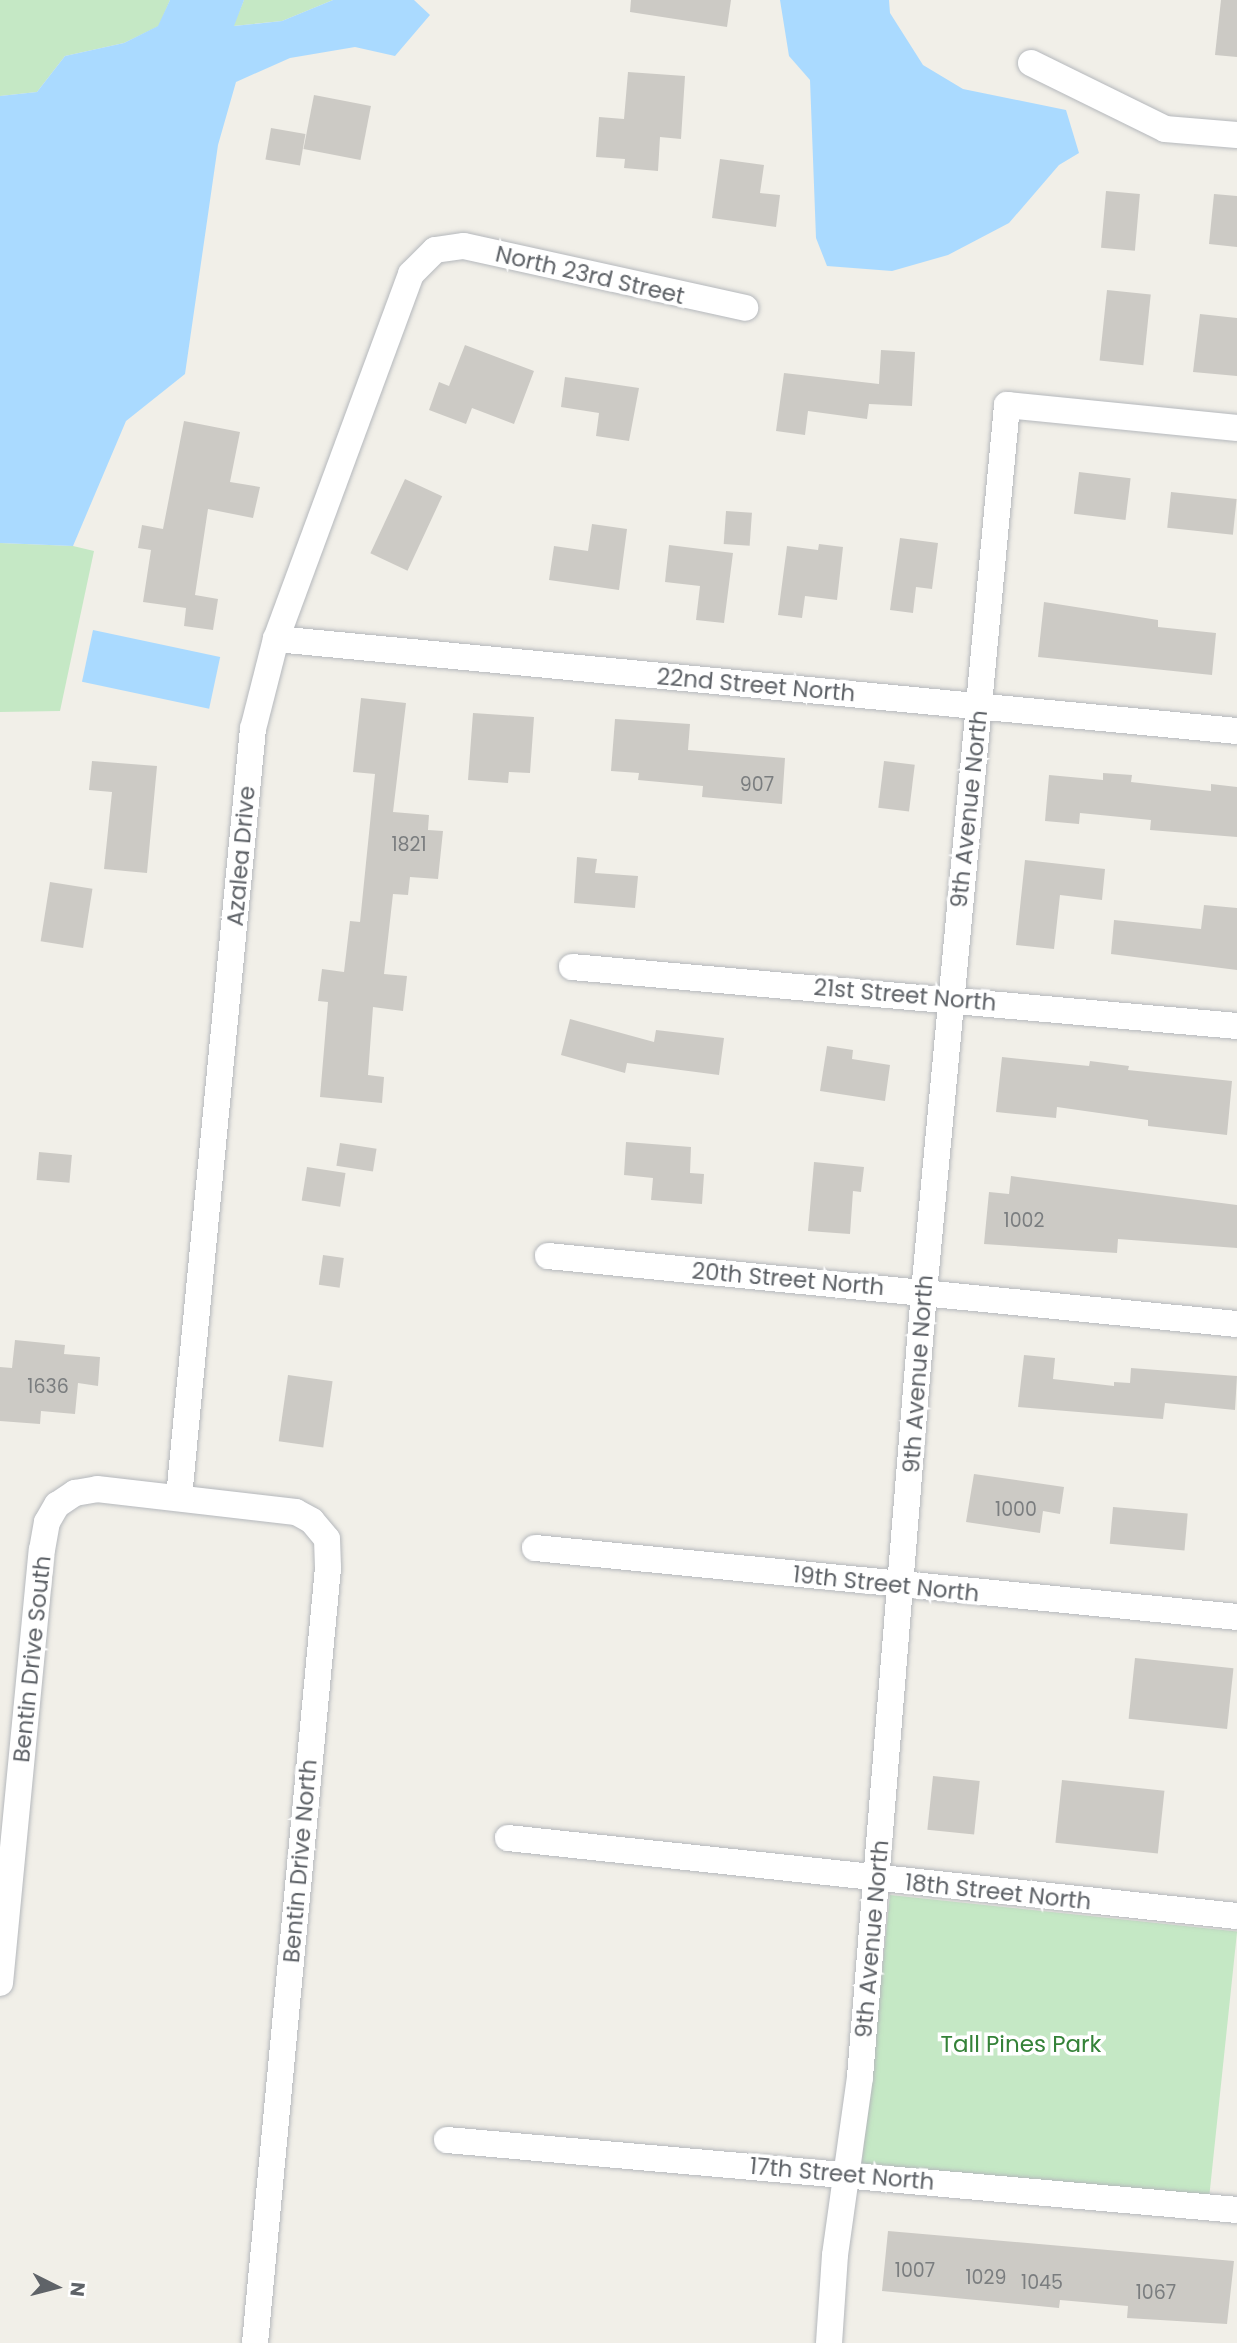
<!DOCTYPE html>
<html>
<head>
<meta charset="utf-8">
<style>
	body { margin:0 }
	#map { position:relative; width:1237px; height:2343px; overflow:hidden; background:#f1efe8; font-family:Poppins,sans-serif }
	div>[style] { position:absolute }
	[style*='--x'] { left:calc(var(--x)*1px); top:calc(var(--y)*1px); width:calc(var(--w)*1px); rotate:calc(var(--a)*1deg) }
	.green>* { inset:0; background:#c5e8c5; transform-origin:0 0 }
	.water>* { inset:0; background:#aadaff; transform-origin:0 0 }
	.building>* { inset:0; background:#cccac5; transform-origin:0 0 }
	.roads { filter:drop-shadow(0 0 2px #b5b8bc) drop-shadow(0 0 2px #b5b8bc) }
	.street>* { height:26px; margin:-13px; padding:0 13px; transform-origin:13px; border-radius:13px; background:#fff }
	span { translate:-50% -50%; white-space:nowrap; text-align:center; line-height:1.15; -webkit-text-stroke:7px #fff; paint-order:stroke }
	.number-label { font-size:19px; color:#7a7d7f }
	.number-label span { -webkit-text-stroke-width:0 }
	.street-label { font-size:23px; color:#5f6368 }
	.park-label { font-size:23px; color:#348238 }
	.north { position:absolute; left:21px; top:2252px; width:70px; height:70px; -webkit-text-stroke:5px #fff; paint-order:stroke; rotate:96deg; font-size:19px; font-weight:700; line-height:28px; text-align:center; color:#5f6368 }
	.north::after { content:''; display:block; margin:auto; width:24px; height:32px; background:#5f6368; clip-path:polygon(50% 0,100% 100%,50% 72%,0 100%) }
</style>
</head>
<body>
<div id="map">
	<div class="green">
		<i style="clip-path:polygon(0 0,170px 0,159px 26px,124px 43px,65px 56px,37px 92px,0 96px)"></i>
		<i style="clip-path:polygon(244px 0,333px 0,282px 21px,233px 26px)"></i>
		<i style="clip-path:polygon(0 543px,73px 546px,94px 551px,60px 711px,0 712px)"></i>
		<i style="left:890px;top:1895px;width:349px;height:272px;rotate:6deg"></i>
	</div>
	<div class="water">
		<i style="clip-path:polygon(170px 0,244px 0,234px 26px,282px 21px,333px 0,414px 0,430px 15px,395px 56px,355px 47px,290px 58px,236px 82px,218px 145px,185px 374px,126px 421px,73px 546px,0 543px,0 96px,37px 92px,65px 56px,124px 43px,158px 26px)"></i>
		<i style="clip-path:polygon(780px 0,889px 0,890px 13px,923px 65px,963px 89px,1066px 110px,1079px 153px,1059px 165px,1009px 223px,948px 255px,892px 271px,827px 266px,816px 238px,810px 80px,789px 56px)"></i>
		<i style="left:93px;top:630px;width:130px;height:53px;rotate:12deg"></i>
	</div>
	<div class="building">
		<i style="clip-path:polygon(631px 0,731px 0,727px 27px,630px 12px)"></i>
		<i style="clip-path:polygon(1221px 0,1237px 0,1237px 57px,1215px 55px)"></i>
		<i style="clip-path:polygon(628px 72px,685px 76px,681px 139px,660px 137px,658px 171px,624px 168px,625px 159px,596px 157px,599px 117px,624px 119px)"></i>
		<i style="left:314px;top:95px;width:58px;height:55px;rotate:11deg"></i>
		<i style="left:271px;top:128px;width:35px;height:32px;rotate:10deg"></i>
		<i style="clip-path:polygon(720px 159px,764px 165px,760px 193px,780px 195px,776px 227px,712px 218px)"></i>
		<i style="left:1106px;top:191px;width:34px;height:57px;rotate:5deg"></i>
		<i style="clip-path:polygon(1214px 194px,1237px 196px,1237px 247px,1209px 244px)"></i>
		<i style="left:1107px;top:290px;width:44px;height:71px;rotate:6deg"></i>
		<i style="clip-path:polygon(1200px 314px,1237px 318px,1237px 376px,1193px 372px)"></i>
		<i style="clip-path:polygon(465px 345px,534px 371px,514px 424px,472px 408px,466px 424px,429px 410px,439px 382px,449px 386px)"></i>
		<i style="clip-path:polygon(881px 350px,915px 352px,912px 406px,869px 404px,867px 419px,808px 411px,805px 435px,776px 431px,784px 373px,879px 384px)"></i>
		<i style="clip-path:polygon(565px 377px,639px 388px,629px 441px,596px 436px,599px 413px,561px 407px)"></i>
		<i style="clip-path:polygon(184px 421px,240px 432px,230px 482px,260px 487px,253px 518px,208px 509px,195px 595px,218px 599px,213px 630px,184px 626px,186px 608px,143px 602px,151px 550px,138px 548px,142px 525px,163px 529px)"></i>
		<i style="left:1079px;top:472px;width:52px;height:42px;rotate:7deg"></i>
		<i style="left:405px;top:479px;width:41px;height:82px;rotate:25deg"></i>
		<i style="left:1171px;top:492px;width:66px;height:36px;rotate:6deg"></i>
		<i style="left:726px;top:511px;width:26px;height:33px;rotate:4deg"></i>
		<i style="clip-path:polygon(592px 524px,627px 529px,619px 590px,549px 580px,554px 546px,588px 551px)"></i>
		<i style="clip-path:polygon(900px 538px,938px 543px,932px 589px,916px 587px,913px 613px,890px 610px)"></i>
		<i style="clip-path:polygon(819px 544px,843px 547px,837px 600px,805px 596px,802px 618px,778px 615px,787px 546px,818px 550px)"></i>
		<i style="clip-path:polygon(669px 545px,733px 553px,724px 623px,696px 620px,700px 586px,665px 582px)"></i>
		<i style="clip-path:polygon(1044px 602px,1158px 620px,1158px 627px,1216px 633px,1212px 675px,1038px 657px)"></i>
		<i style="clip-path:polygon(361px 698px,406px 703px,393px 812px,429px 815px,428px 830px,443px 831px,438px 879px,410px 877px,408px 895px,393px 894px,384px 974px,407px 976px,403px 1011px,373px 1007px,368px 1075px,384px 1077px,382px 1103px,320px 1097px,328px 1002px,318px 1001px,322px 969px,344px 972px,350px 921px,360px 922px,375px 774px,353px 772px)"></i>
		<i style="clip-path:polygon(473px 713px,534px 717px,530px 773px,509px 772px,508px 783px,468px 780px)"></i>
		<i style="clip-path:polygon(615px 719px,690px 724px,688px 750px,785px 758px,782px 804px,702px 797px,703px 786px,638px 780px,639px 773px,611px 771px)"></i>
		<i style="clip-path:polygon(92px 761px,157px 766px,147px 873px,104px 869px,112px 792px,89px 790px)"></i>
		<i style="left:884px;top:761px;width:31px;height:47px;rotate:7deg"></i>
		<i style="clip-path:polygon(1103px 773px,1132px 775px,1131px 782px,1211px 791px,1211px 784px,1237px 787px,1237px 837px,1150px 830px,1151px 820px,1080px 813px,1079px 824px,1045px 821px,1049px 775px,1103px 780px)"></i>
		<i style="clip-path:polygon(577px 857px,597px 859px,595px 873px,638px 876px,635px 908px,574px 903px)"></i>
		<i style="clip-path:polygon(1025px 860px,1105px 869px,1102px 900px,1060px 895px,1054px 949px,1016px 945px)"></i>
		<i style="left:50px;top:882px;width:43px;height:60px;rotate:9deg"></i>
		<i style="clip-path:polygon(1204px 905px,1237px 908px,1237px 970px,1111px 954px,1114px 920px,1201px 929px)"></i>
		<i style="clip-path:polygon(570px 1019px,654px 1042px,656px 1030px,724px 1038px,719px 1075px,627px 1063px,625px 1073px,561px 1055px)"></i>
		<i style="clip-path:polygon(827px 1046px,853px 1050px,852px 1059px,890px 1065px,885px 1101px,820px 1091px)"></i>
		<i style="clip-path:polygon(1002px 1057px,1089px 1066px,1090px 1061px,1129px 1066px,1128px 1070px,1232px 1081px,1227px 1135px,1148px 1126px,1148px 1120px,1057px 1107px,1056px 1118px,996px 1112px)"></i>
		<i style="clip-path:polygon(626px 1142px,691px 1147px,690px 1173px,704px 1174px,702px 1204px,651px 1200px,653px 1178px,624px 1175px)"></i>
		<i style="left:340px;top:1143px;width:37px;height:23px;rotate:9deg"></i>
		<i style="left:39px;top:1152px;width:33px;height:28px;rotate:5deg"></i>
		<i style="clip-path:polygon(814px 1162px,864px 1167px,861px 1192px,853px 1191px,850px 1234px,808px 1231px)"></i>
		<i style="left:307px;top:1167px;width:39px;height:34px;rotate:9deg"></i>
		<i style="clip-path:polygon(1011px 1176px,1237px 1205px,1237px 1248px,1118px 1239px,1117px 1253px,984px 1244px,989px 1192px,1009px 1194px)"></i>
		<i style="left:323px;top:1255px;width:21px;height:30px;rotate:8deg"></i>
		<i style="clip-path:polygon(15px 1340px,65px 1345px,64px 1354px,100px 1357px,98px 1386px,78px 1383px,75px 1414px,41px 1411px,40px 1424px,0 1421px,0 1367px,12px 1368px)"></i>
		<i style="clip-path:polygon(1024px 1355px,1055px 1358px,1053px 1379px,1114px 1386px,1114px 1382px,1130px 1383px,1131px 1368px,1237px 1376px,1235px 1410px,1165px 1403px,1163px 1419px,1018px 1407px)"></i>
		<i style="left:288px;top:1375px;width:45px;height:67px;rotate:8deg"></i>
		<i style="clip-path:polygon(974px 1474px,1064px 1487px,1060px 1514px,1043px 1511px,1040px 1533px,966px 1522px)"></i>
		<i style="left:1113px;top:1507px;width:75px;height:37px;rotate:5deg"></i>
		<i style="left:1135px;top:1658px;width:99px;height:61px;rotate:6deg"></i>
		<i style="left:933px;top:1776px;width:47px;height:54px;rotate:6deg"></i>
		<i style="left:1062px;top:1780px;width:103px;height:63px;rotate:6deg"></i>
		<i style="clip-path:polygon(888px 2231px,1234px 2261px,1227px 2324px,1127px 2318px,1128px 2306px,1060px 2300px,1059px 2308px,882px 2291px)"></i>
	</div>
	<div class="roads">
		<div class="street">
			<i style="--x:1031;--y:63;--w:149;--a:26.2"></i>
			<i style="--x:1165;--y:129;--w:72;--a:4.8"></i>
			<i style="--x:276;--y:639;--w:965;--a:5.47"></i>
			<i style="--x:572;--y:967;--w:668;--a:5.07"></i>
			<i style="--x:548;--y:1256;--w:692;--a:5.64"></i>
			<i style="--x:179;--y:1497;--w:772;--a:-84.5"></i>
			<i style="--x:253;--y:729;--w:93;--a:-75.7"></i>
			<i style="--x:276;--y:639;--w:389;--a:-69.7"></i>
			<i style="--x:411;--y:274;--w:34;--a:-45"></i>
			<i style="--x:435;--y:250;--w:29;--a:-8"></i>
			<i style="--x:464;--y:246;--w:288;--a:12.4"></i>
			<i style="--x:535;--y:1548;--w:705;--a:5.61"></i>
			<i style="--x:508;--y:1838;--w:733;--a:6.11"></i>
			<i style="--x:0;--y:1983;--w:435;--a:-84.5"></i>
			<i style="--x:42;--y:1550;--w:28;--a:-80"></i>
			<i style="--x:47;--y:1522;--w:20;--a:-60"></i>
			<i style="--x:57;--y:1505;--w:22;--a:-34"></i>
			<i style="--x:75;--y:1493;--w:22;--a:-10"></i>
			<i style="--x:97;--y:1489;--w:200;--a:6.6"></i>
			<i style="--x:296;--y:1512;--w:18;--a:29"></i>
			<i style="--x:312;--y:1521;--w:23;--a:50"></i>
			<i style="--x:327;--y:1539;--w:29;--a:88"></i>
			<i style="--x:328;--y:1568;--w:778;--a:95.38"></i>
			<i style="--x:447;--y:2140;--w:793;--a:5.06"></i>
			<i style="--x:829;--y:2343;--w:88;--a:-86.1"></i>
			<i style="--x:835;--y:2255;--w:180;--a:-82"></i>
			<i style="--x:860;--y:2077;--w:788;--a:-85.34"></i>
			<i style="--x:924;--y:1292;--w:891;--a:-84.65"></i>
			<i style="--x:1007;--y:405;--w:231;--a:5.7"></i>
		</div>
	</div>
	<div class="number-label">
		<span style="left:757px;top:785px">907</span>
		<span style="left:409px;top:845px">1821</span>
		<span style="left:1024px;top:1221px">1002</span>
		<span style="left:48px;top:1387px">1636</span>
		<span style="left:1016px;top:1510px">1000</span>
		<span style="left:915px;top:2271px">1007</span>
		<span style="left:986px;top:2278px">1029</span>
		<span style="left:1042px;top:2283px">1045</span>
		<span style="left:1156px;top:2293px">1067</span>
	</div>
	<div class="street-label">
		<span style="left:590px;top:275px;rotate:13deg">North 23rd Street</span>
		<span style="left:756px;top:685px;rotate:5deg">22nd Street North</span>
		<span style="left:969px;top:809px;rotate:-84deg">9th Avenue North</span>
		<span style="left:241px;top:856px;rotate:-85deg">Azalea Drive</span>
		<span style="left:905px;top:995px;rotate:5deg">21st Street North</span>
		<span style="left:788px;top:1279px;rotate:5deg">20th Street North</span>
		<span style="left:918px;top:1374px;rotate:-86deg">9th Avenue North</span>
		<span style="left:886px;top:1584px;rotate:6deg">19th Street North</span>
		<span style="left:32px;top:1659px;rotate:-84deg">Bentin Drive South</span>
		<span style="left:300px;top:1861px;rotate:-85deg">Bentin Drive North</span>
		<span style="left:998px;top:1892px;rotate:6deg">18th Street North</span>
		<span style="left:872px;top:1939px;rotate:-85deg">9th Avenue North</span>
		<span style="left:842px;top:2174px;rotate:5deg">17th Street North</span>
	</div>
	<div class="park-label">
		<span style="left:1021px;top:2044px">Tall Pines Park</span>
	</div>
	<div class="north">N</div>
</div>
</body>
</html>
